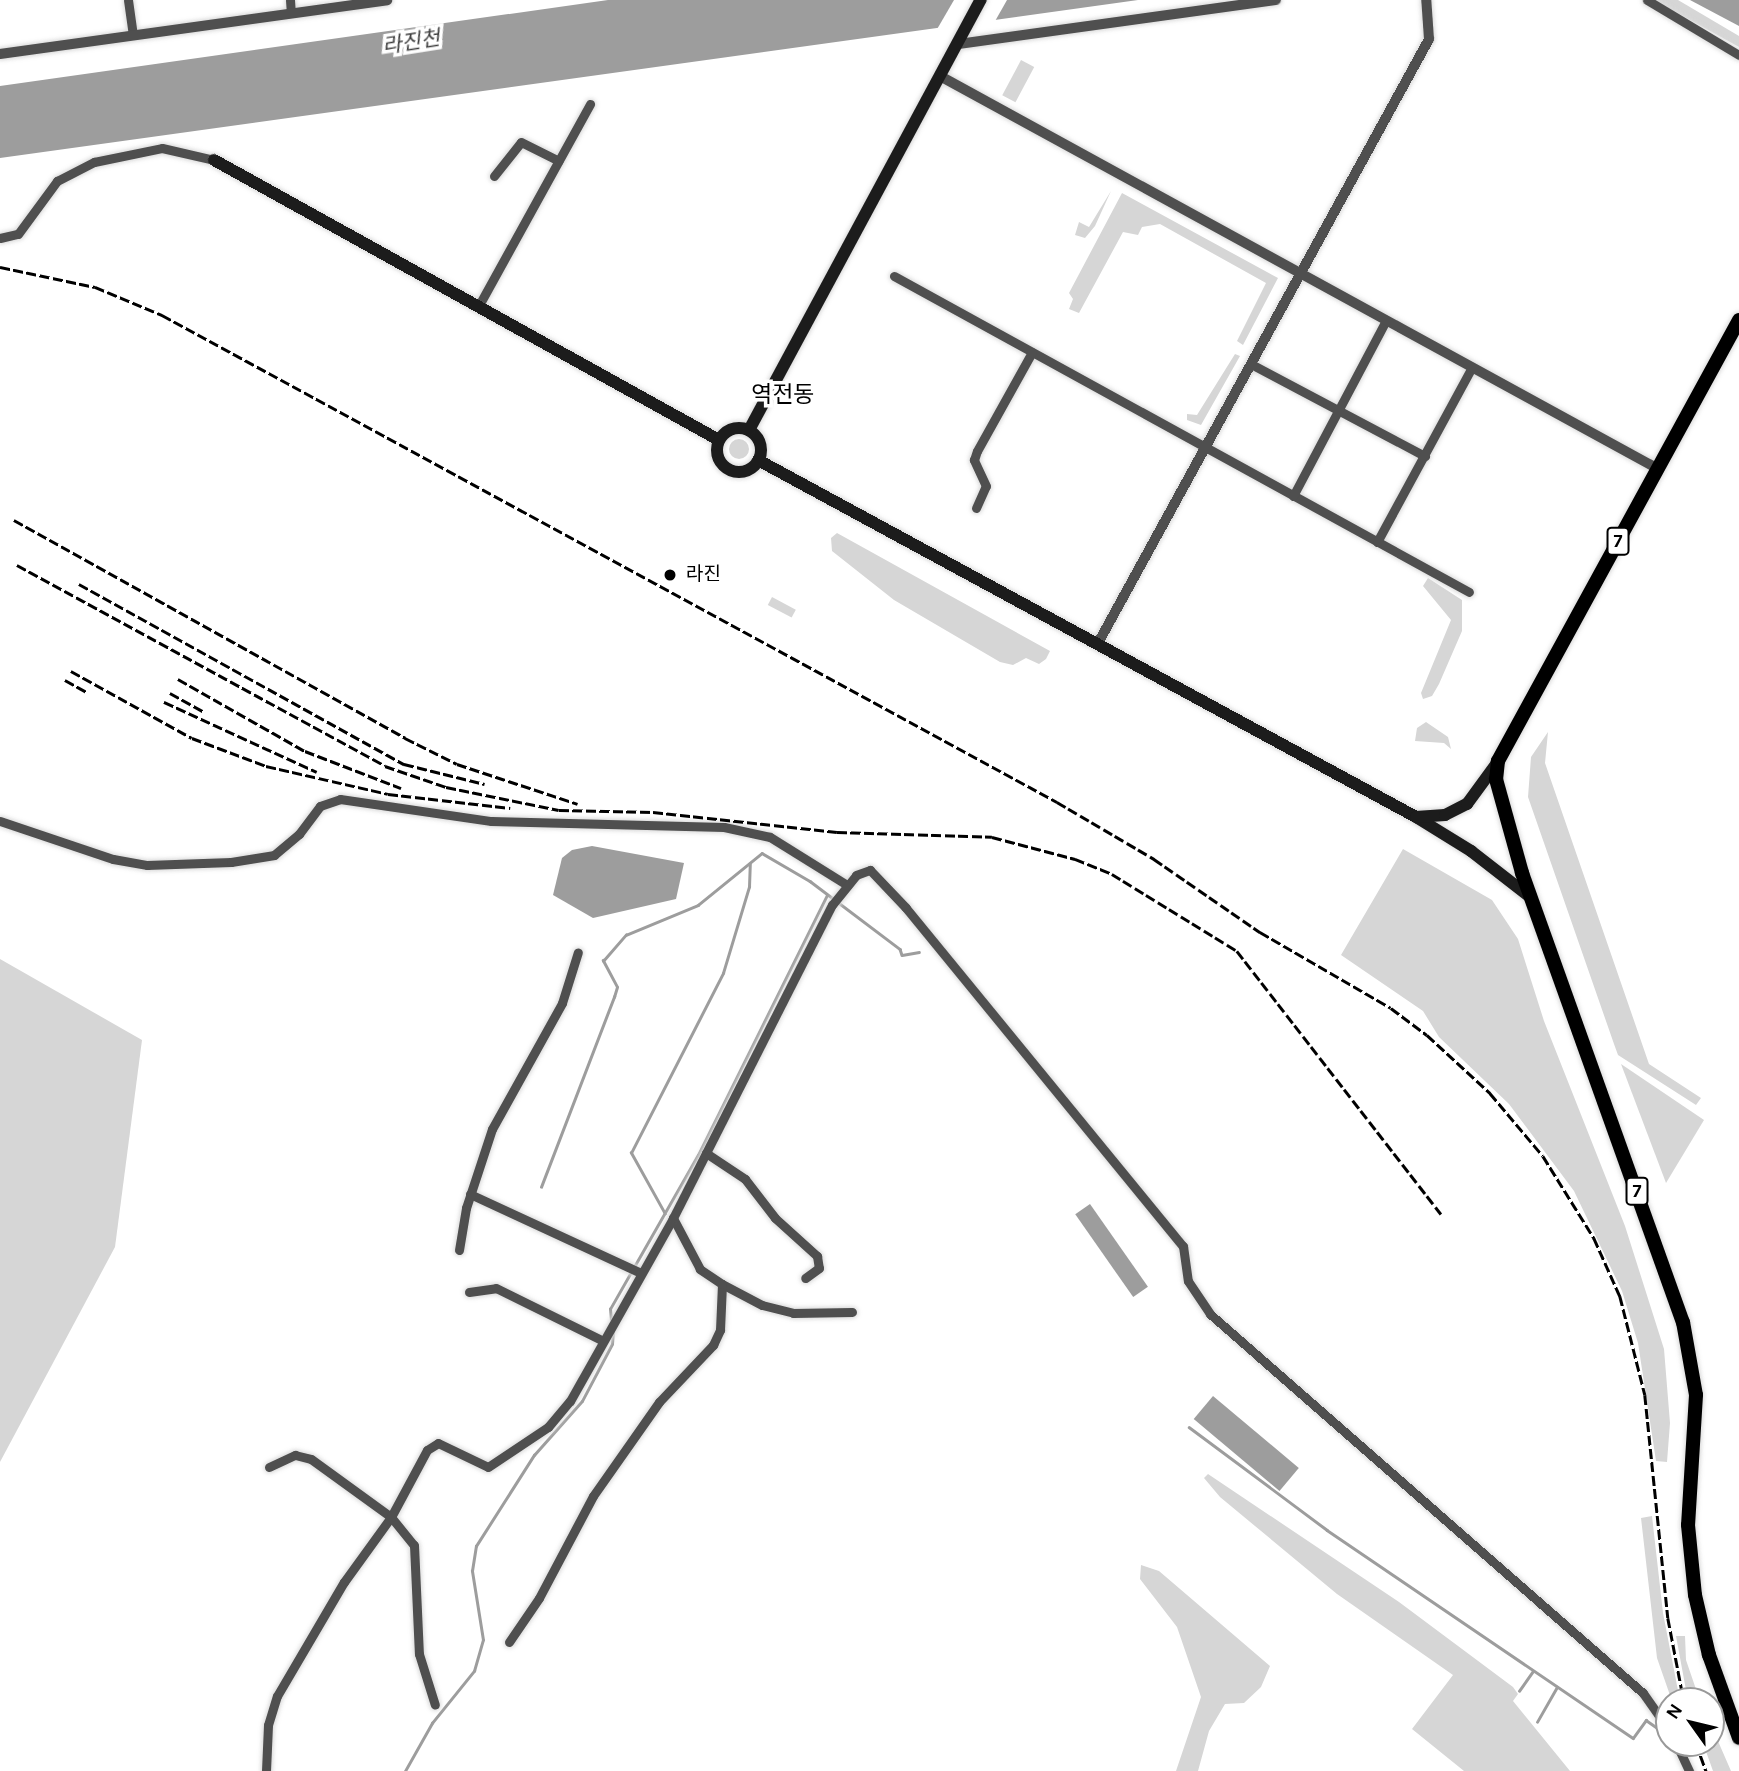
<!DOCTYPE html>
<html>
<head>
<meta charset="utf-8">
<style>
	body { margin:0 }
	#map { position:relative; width:1739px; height:1771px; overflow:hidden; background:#fff; font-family:Karla,"Noto Sans KR",sans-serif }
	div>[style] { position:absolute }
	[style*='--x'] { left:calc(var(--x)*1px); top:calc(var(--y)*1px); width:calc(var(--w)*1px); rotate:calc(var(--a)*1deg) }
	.green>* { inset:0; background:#d6d6d6; transform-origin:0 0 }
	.round { border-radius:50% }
	.water>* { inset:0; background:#9d9d9d; transform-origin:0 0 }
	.pier>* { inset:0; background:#fff }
	.stream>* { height:2.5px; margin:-1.25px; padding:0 1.25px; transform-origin:1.25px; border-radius:1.25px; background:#9d9d9d }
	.roads { filter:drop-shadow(0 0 2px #dbdbdb) drop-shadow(0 0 2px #dbdbdb) }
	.minor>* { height:9px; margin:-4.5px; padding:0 4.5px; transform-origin:4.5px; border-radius:4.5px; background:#4f4f4f }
	.tertiary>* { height:10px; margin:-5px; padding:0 5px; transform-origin:5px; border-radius:5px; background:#4f4f4f }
	.secondary>* { height:12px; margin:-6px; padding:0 6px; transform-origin:6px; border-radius:6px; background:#1c1c1c }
	.secondary>.ring { margin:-6px; padding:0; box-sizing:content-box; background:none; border:12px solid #1c1c1c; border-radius:50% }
	.trunk>* { height:14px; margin:-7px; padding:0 7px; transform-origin:7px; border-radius:7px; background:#000 }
	.rail>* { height:2.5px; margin-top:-1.25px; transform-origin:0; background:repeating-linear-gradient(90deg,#000 0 10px,transparent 0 13.5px) }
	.dots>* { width:19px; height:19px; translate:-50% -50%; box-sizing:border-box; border:4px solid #fff; border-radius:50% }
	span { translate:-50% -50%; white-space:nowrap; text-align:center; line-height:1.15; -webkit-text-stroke:7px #fff; paint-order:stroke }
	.shield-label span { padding:2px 5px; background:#fff; border:2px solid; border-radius:5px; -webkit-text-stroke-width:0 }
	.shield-label { font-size:18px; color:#000; font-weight:700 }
	.poi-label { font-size:19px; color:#000 }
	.left { translate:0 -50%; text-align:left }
	.water-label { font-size:21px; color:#3e3e3e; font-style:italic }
	.quarter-label { font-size:23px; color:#000 }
	.north { position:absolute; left:1655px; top:1687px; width:70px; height:70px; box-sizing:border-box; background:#fff; border:2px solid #999; border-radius:50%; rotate:304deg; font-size:19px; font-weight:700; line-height:28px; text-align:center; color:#000 }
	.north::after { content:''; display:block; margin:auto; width:24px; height:32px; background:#000; clip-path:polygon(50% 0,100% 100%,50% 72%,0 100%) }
</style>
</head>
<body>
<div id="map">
	<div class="green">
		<i style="clip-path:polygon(1654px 0,1678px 0,1739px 36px,1739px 47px)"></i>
		<i style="left:1021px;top:60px;width:15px;height:40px;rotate:28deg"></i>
		<i style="clip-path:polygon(1111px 191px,1095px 226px,1085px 238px,1075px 235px,1079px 222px,1089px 227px)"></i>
		<i style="clip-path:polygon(1122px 193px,1278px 278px,1243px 345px,1237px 341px,1266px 283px,1160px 224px,1142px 227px,1138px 235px,1123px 232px,1079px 313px,1069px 309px,1073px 299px,1069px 293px)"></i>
		<i style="clip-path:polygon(1235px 354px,1240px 356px,1201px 425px,1187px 420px,1187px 414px,1197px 415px)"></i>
		<i class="round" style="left:729px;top:439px;width:20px;height:20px"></i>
		<i style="clip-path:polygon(837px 533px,1050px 651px,1046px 659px,1039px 664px,1026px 658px,1013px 665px,1000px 662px,894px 600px,832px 551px,831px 538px)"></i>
		<i style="clip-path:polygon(1428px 578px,1462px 600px,1462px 631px,1439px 684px,1432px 696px,1423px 699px,1421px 693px,1451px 620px,1423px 586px)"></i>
		<i style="left:772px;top:597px;width:27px;height:9px;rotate:28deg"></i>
		<i style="clip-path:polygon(1426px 722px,1448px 737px,1451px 749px,1444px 743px,1415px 741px,1417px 728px)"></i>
		<i style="clip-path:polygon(1548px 732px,1545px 763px,1649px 1064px,1701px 1098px,1696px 1105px,1618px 1055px,1614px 1044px,1528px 797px,1531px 757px)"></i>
		<i style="clip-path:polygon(1403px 849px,1492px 900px,1518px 939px,1544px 1021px,1625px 1226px,1664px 1349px,1670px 1423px,1667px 1462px,1656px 1461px,1638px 1343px,1622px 1291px,1574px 1191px,1509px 1104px,1439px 1037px,1423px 1011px,1341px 955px)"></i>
		<i style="clip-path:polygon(0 959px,142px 1040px,115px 1247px,0 1462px)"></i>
		<i style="clip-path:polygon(1621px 1064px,1704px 1120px,1666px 1183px)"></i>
		<i style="clip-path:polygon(1208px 1474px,1399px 1602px,1513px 1687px,1518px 1694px,1513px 1701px,1570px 1771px,1464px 1771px,1412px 1729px,1453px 1675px,1337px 1594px,1220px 1497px,1204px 1478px)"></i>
		<i style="clip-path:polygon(1652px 1516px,1663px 1613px,1680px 1701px,1672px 1701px,1657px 1658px,1641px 1518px)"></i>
		<i style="clip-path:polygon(1141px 1565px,1159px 1571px,1270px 1666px,1261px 1687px,1244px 1703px,1225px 1704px,1209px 1731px,1198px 1771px,1176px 1771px,1201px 1697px,1177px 1627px,1140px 1579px)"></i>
		<i style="clip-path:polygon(1676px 1636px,1685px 1636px,1686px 1660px,1700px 1701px,1688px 1701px)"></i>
		<i style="clip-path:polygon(1711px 1725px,1731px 1771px,1713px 1771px,1703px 1743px,1711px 1743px)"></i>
	</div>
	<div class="water">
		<i style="clip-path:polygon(608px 0,1138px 0,0 158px,0 86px)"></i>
		<i style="clip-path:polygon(1690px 0,1739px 0,1739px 26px)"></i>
		<i style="clip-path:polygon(592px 846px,684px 863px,676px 899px,593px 918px,553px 895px,562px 858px,572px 850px)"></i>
		<i style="left:1090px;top:1204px;width:101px;height:18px;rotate:55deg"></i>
		<i style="left:1213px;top:1396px;width:112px;height:30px;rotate:40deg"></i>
	</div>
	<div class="pier">
		<i style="clip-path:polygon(954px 0,1007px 0,994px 23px,936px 31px)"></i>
	</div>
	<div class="stream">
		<i style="--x:541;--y:1187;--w:204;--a:-69"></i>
		<i style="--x:614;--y:997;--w:10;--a:-73"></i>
		<i style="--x:617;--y:987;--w:30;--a:-118"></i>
		<i style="--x:603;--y:961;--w:35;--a:-49"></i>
		<i style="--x:626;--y:935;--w:78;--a:-22.6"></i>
		<i style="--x:698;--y:905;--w:82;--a:-39.1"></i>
		<i style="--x:762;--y:853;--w:56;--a:30.3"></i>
		<i style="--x:810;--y:881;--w:113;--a:37.1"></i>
		<i style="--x:900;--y:949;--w:6;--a:72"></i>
		<i style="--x:902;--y:955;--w:17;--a:-10"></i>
		<i style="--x:665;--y:1214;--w:70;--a:-119.1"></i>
		<i style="--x:631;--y:1153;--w:202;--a:-62.9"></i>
		<i style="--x:723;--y:973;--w:90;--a:-73.2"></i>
		<i style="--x:749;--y:887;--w:23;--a:-88"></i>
		<i style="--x:611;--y:1320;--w:11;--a:-95"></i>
		<i style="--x:610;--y:1309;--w:177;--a:-60.3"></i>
		<i style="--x:698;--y:1155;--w:290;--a:-63.6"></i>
		<i style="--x:1189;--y:1427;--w:172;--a:36.7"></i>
		<i style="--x:1327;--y:1530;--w:370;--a:34.2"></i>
		<i style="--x:1633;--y:1738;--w:22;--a:-54"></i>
		<i style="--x:1646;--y:1720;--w:21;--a:35"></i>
		<i style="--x:1519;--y:1691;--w:24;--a:-55"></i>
		<i style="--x:1537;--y:1722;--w:40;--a:-60.3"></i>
		<i style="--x:405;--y:1771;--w:55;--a:-60.6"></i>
		<i style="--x:432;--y:1723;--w:67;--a:-51.1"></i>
		<i style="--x:474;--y:1671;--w:32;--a:-74"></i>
		<i style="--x:483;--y:1640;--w:70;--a:-99.1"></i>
		<i style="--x:472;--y:1571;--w:25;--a:-81"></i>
		<i style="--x:476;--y:1546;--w:108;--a:-57.5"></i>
		<i style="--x:534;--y:1455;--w:72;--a:-48.4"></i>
		<i style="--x:582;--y:1401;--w:64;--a:-62.2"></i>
		<i style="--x:612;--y:1344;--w:14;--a:-86"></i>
	</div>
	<div class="roads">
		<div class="minor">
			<i style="--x:128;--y:0;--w:35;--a:82"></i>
			<i style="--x:290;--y:0;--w:13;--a:86"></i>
			<i style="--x:1647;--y:0;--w:107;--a:30.9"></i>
			<i style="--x:494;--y:176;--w:43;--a:-51.5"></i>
			<i style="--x:521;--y:142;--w:42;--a:26.6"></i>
			<i style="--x:0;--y:238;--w:18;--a:-13"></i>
			<i style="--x:18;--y:234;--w:66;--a:-53.7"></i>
			<i style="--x:57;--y:181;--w:42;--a:-27.2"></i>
			<i style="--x:94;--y:162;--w:69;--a:-11.6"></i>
			<i style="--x:162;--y:148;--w:53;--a:13"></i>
			<i style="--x:894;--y:276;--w:656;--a:28.79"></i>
			<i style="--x:478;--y:307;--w:232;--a:-61.1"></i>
			<i style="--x:1251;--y:364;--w:197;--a:27.9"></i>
			<i style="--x:1293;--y:496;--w:199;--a:-62.1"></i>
			<i style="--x:976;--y:508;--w:24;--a:-66"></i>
			<i style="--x:986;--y:486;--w:29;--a:-115"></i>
			<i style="--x:974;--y:460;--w:9;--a:-72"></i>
			<i style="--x:977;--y:451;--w:113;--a:-60.9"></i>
			<i style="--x:1377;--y:542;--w:199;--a:-61.5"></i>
			<i style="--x:0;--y:821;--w:119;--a:18.6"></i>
			<i style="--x:113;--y:859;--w:35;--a:10"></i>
			<i style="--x:147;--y:865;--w:84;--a:-2"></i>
			<i style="--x:231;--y:862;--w:44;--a:-9.2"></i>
			<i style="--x:274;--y:855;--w:33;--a:-40"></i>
			<i style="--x:299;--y:834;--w:35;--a:-53"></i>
			<i style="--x:320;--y:806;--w:21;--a:-19"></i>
			<i style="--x:340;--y:799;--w:153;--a:8.3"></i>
			<i style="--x:491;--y:821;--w:233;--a:1.5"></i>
			<i style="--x:724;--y:827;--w:47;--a:12.3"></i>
			<i style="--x:770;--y:837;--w:91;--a:31.9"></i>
			<i style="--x:706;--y:1153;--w:47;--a:33.7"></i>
			<i style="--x:745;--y:1179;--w:49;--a:52.4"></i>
			<i style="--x:775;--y:1218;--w:57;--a:42.1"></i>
			<i style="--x:817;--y:1256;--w:12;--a:81"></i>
			<i style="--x:819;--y:1268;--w:17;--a:144"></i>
			<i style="--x:470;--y:1194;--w:188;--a:24.8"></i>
			<i style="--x:459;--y:1250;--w:43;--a:-80.5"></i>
			<i style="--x:466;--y:1208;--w:83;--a:-71.8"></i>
			<i style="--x:492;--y:1129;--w:144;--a:-60.9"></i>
			<i style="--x:562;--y:1003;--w:53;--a:-72.6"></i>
			<i style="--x:722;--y:1284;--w:45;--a:27.7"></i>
			<i style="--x:762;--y:1305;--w:32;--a:14"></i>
			<i style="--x:793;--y:1313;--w:59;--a:-1"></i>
			<i style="--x:469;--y:1292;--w:27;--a:-8"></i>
			<i style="--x:496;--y:1288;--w:117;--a:26.3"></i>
			<i style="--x:269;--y:1467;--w:29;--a:-25"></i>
			<i style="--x:295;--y:1455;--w:16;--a:14"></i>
			<i style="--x:311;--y:1459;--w:99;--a:35.9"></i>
			<i style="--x:391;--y:1517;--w:36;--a:51"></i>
			<i style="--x:414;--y:1545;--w:109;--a:87.4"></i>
			<i style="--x:419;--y:1654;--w:53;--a:72.6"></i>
			<i style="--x:509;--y:1642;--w:53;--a:-55.7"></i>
			<i style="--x:539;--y:1598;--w:115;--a:-62.1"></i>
			<i style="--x:593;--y:1496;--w:115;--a:-54.9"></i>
			<i style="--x:659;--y:1402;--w:79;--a:-46.5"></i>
			<i style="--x:713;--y:1345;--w:17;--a:-65"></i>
			<i style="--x:720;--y:1330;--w:46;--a:-87.5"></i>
			<i style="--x:722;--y:1284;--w:27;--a:-146"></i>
			<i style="--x:700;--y:1269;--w:58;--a:-117.9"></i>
			<i style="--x:1676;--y:1743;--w:31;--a:65"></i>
			<i style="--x:266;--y:1771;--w:46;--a:-87.5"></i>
			<i style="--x:268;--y:1725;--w:30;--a:-73"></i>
			<i style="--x:277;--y:1696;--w:132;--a:-59.6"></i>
			<i style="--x:344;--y:1582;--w:80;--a:-54.1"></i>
			<i style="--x:391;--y:1517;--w:76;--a:-61.8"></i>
			<i style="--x:427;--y:1450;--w:13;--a:-32"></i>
			<i style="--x:438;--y:1443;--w:55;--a:25.6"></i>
			<i style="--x:488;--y:1467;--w:72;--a:-33.7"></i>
			<i style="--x:548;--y:1427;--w:34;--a:-50"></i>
			<i style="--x:570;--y:1401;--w:210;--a:-60.6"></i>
			<i style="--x:673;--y:1218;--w:351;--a:-63.1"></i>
			<i style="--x:832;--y:905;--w:38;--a:-51"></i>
			<i style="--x:856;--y:875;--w:15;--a:-20"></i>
			<i style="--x:870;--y:870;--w:52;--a:46.5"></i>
			<i style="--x:906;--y:908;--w:437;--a:50.7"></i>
			<i style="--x:1183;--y:1246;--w:35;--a:82"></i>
			<i style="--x:1188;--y:1281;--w:40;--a:56"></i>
			<i style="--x:1210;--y:1314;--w:575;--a:41.2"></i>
			<i style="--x:1643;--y:1693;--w:45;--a:54.9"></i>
		</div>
		<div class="tertiary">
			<i style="--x:958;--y:44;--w:321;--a:-7.9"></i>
			<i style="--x:0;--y:54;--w:391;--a:-7.9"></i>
			<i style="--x:940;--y:76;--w:819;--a:28.69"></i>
			<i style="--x:1097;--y:645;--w:691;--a:-61.28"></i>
			<i style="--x:1429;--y:39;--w:39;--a:-94"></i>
		</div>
		<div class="secondary">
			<i style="--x:214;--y:160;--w:577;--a:29.01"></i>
			<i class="ring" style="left:717px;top:428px;width:32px;height:32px"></i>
			<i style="--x:749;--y:430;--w:489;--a:-61.7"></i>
			<i style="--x:758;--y:460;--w:749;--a:28.48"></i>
			<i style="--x:1416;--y:817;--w:65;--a:31.7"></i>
			<i style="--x:1471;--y:851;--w:75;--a:37.9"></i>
			<i style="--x:1416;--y:817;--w:29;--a:-4"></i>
			<i style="--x:1445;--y:815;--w:25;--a:-27"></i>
			<i style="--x:1467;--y:804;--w:51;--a:-53.8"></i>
		</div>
		<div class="trunk">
			<i style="--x:1739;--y:320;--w:503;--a:118.66"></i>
			<i style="--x:1498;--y:761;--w:18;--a:96"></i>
			<i style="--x:1496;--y:779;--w:98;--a:74.5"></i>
			<i style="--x:1522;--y:873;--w:477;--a:70.3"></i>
			<i style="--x:1683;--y:1322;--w:74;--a:79.9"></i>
			<i style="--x:1696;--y:1395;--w:130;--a:93.5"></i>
			<i style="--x:1688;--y:1525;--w:70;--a:84.3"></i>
			<i style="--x:1695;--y:1595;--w:62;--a:76.9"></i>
			<i style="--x:1709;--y:1655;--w:88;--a:70.1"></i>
		</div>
	</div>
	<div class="rail">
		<i style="--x:0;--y:267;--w:97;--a:11.9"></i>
		<i style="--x:95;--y:287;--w:73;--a:22.7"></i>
		<i style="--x:162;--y:315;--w:1019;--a:28.55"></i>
		<i style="--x:1057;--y:802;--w:113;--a:30.4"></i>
		<i style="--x:1154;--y:859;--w:129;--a:34.6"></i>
		<i style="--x:1260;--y:932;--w:151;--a:30.1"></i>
		<i style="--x:1391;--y:1008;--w:45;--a:36.9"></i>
		<i style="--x:1427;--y:1035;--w:86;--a:42.6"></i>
		<i style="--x:1490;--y:1093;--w:82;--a:49.9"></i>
		<i style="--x:1543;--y:1156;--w:97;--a:58.1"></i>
		<i style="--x:1594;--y:1238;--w:64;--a:65.9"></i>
		<i style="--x:1620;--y:1296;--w:102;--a:75.8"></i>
		<i style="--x:1645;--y:1395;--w:224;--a:84.1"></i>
		<i style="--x:1668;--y:1618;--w:85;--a:79.1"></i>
		<i style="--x:14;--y:520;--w:448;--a:29.1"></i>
		<i style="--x:405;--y:738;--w:58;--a:26.6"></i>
		<i style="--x:457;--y:764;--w:127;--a:18.3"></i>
		<i style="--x:17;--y:565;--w:419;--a:28.6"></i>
		<i style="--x:385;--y:766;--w:65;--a:19"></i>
		<i style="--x:446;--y:787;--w:115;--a:11.5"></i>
		<i style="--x:559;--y:810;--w:94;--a:1.2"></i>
		<i style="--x:653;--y:812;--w:185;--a:6.2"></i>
		<i style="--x:837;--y:832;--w:155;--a:1.8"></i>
		<i style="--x:992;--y:837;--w:86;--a:14.8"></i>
		<i style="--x:1075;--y:859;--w:40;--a:22"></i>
		<i style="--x:1112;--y:874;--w:147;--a:31.6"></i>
		<i style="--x:1237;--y:951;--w:333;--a:52.2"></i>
		<i style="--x:79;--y:584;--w:372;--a:29"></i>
		<i style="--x:404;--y:764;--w:83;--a:13.9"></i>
		<i style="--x:71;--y:671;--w:138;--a:29"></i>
		<i style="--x:192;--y:738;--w:79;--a:20.7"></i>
		<i style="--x:266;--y:766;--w:125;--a:12.9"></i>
		<i style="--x:388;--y:794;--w:123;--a:6.5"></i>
		<i style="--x:178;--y:679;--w:146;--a:29.6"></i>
		<i style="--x:305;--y:751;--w:103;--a:21.1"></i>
		<i style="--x:65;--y:680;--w:25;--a:29"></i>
		<i style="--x:170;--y:693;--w:38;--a:29"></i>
		<i style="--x:164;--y:702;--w:168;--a:24.6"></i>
		<i style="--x:1696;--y:1743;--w:30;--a:70"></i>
	</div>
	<div class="dots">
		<i style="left:670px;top:575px;background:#000"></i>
	</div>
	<div class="shield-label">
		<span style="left:1618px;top:541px">7</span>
		<span style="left:1637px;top:1191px">7</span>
	</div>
	<div class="poi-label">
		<span class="left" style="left:686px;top:575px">라진</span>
	</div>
	<div class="water-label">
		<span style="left:411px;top:42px;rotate:-9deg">라진천</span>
	</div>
	<div class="quarter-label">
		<span style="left:783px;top:395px">역전동</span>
	</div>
	<div class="north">N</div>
</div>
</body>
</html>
